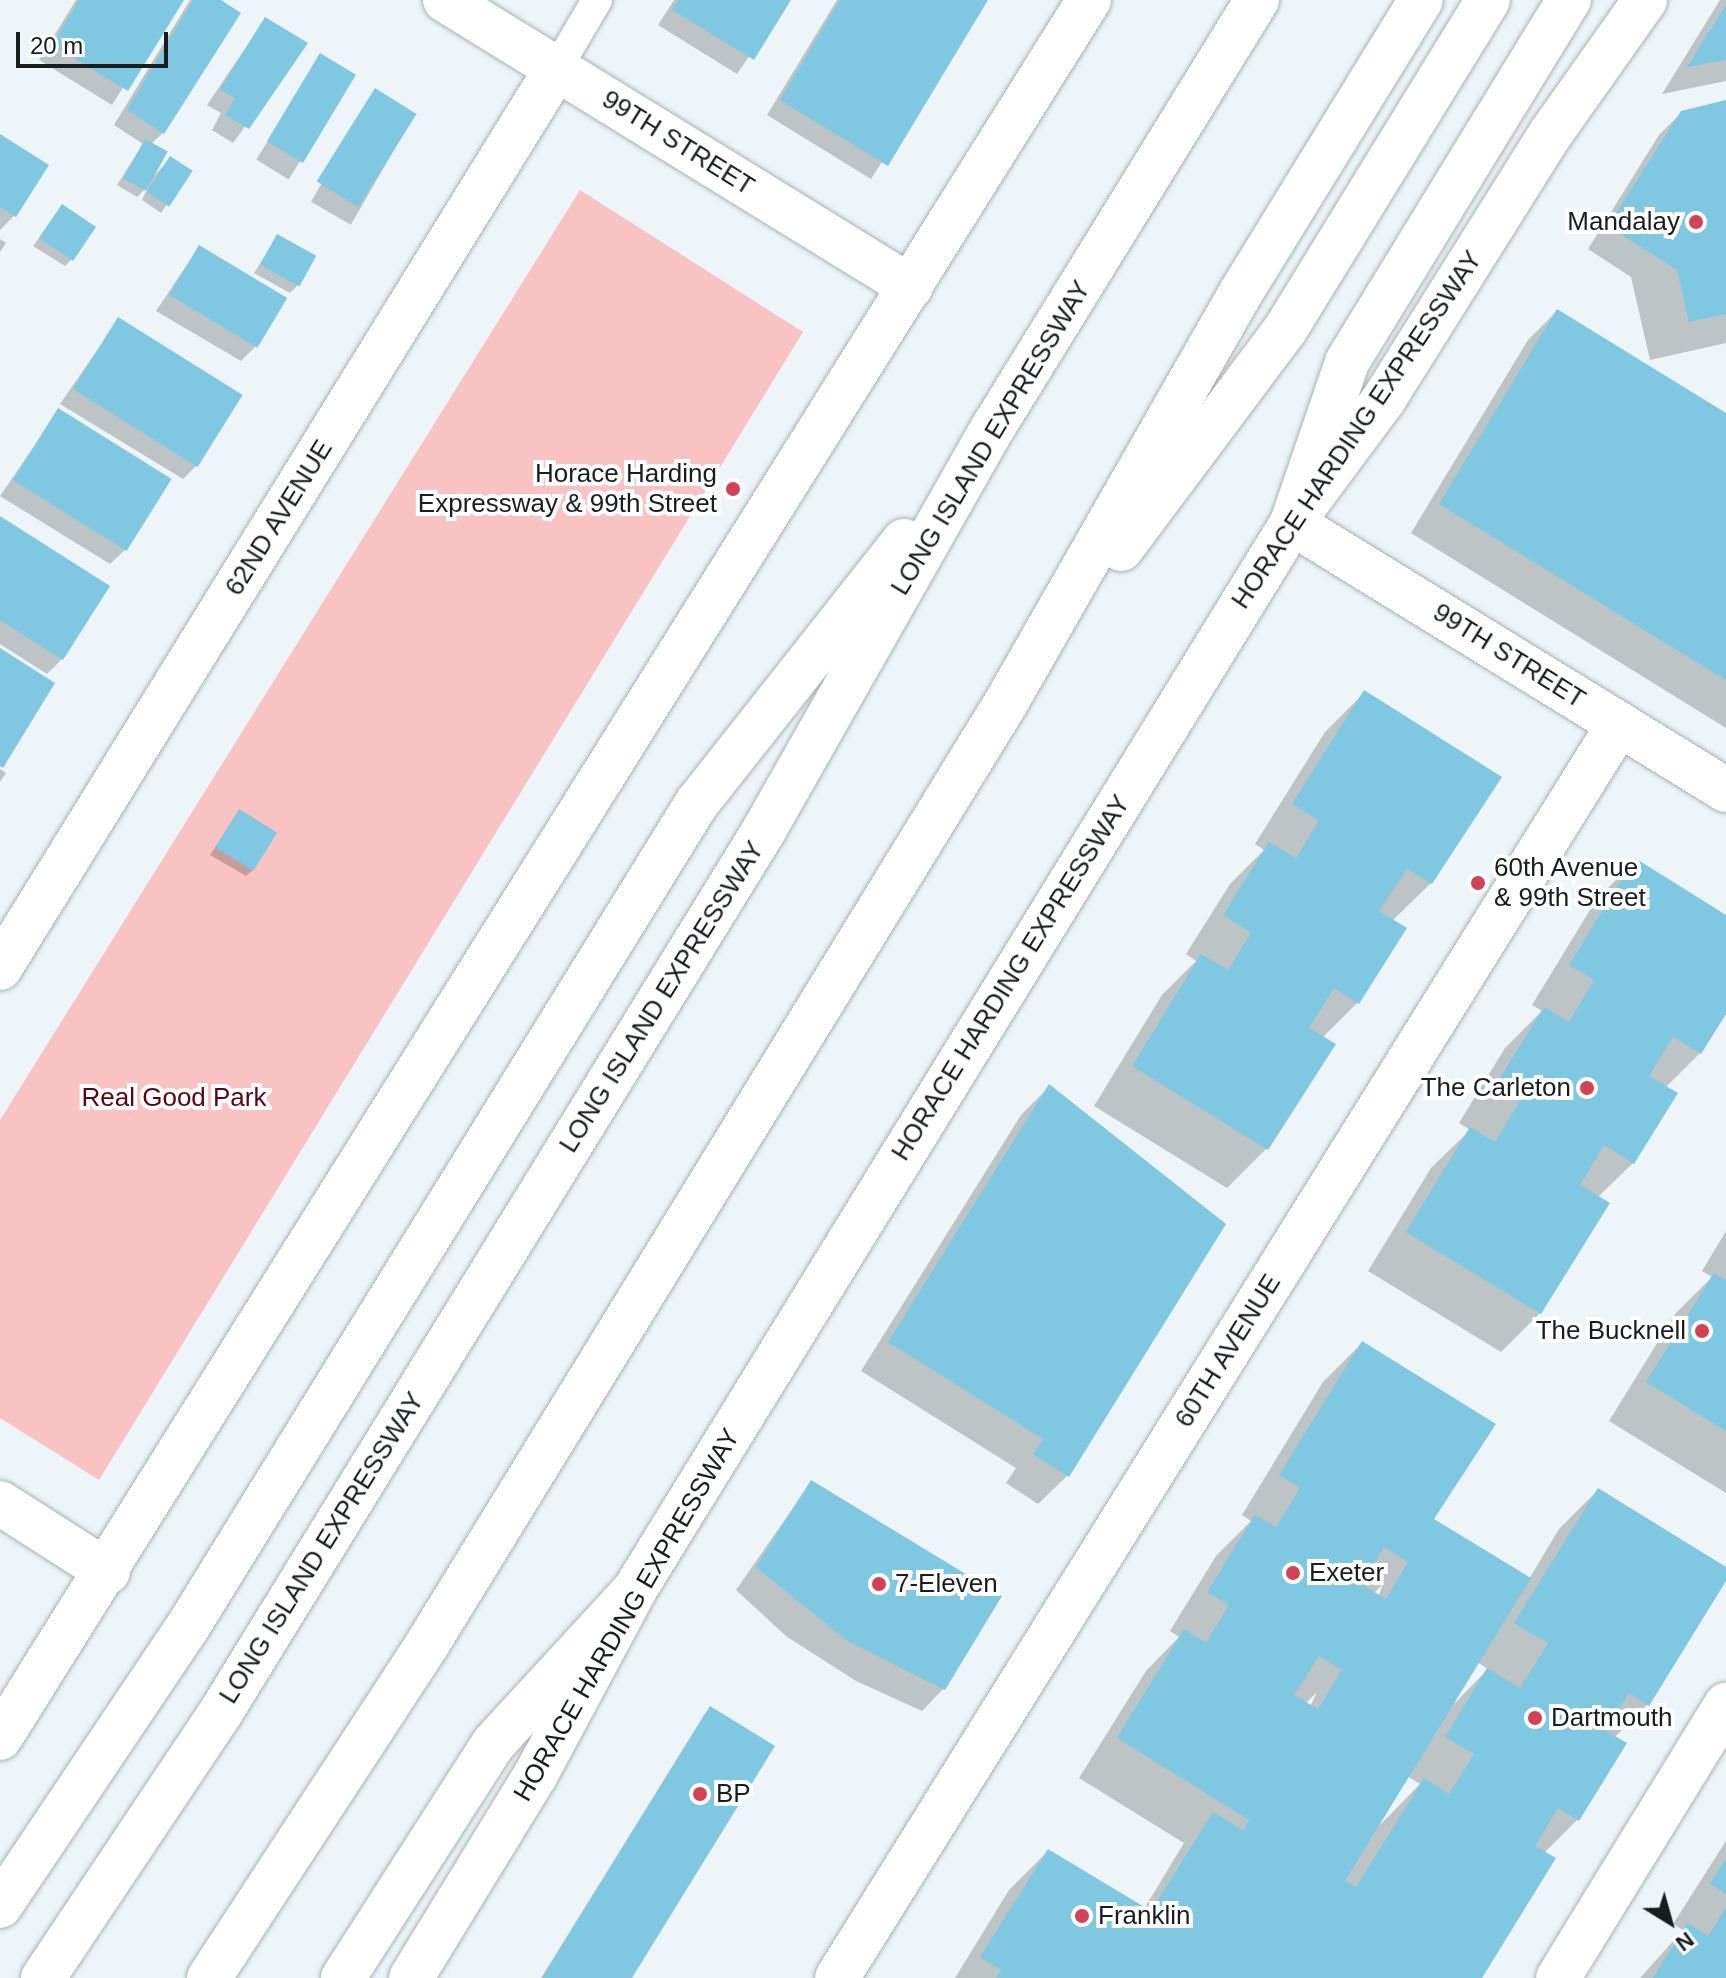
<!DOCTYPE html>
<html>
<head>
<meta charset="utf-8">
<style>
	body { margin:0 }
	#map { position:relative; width:1726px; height:1978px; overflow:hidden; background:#edf5f8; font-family:Arial,sans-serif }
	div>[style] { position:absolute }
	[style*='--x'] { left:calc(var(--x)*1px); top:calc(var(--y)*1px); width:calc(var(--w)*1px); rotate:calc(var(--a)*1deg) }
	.green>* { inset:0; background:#f9c3c4 }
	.shadow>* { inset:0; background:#0003; transform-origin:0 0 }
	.building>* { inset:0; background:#80c7e2; transform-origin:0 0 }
	.roads { filter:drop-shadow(0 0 2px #aab1b4) drop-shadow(0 0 2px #aab1b4) }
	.lane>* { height:30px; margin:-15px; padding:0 15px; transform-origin:15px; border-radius:15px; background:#fff }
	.street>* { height:44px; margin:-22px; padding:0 22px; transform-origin:22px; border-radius:22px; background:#fff }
	.secondary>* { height:44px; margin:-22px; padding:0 22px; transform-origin:22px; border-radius:22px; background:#fff }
	.highway>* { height:44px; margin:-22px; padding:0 22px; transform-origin:22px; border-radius:22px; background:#fff }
	.dots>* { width:22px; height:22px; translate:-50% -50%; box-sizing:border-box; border:4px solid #fff; border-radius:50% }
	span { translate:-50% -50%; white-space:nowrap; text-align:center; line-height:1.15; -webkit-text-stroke:8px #fff; paint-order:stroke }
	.street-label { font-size:26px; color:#1a1d1e }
	.poi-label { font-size:26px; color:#1a1d1e }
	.right { translate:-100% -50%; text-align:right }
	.left { translate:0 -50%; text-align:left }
	.park-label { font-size:26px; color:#560517 }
	.north { position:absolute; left:1630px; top:1882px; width:80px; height:80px; -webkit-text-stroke:6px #fff; paint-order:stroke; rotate:143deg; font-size:22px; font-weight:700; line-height:32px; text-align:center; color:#1a1d1e }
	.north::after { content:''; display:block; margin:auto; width:28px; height:36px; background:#1a1d1e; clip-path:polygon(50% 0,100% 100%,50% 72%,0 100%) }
	.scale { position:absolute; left:16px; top:32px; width:152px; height:36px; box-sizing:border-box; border:4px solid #1a1d1e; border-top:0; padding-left:10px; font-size:24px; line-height:28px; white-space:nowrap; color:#1a1d1e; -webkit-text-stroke:6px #fff; paint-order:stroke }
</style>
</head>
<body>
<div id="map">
	<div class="green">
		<i style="clip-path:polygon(580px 190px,803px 332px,99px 1480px,0 1418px,0 1120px)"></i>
	</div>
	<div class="shadow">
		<i style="clip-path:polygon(76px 0,178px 0,112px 105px,39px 60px)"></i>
		<i style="clip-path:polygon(190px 0,217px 0,163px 133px,151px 144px,149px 181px,170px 159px,190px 171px,161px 213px,142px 200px,149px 185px,137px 197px,117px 185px,143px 144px,114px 125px)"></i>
		<i style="clip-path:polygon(674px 0,788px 0,737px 74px,658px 25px)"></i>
		<i style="clip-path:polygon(837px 0,986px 0,871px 179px,767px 115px)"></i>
		<i style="clip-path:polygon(1720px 0,1726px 0,1726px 81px,1662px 94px)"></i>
		<i style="clip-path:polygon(265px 19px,305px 44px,233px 143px,212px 130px,221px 113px,207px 105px)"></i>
		<i style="left:321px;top:56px;width:38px;height:122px;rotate:32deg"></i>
		<i style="left:375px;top:91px;width:46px;height:128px;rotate:30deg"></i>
		<i style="clip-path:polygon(1726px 102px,1726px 343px,1650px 360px,1631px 277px,1588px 249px,1659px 135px,1682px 112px)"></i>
		<i style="clip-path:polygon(0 136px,14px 216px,0 230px)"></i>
		<i style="clip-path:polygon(62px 206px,72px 259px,65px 266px,33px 246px)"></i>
		<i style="clip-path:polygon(277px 237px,297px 286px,290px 293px,254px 273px)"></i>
		<i style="clip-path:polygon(0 239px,6px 243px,0 252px)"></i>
		<i style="clip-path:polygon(199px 247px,256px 346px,241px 361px,156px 311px)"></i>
		<i style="clip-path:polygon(1557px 311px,1726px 416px,1726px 728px,1411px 533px,1528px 340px)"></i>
		<i style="clip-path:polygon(118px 320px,198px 464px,183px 479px,60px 404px)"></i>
		<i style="clip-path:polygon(59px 410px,125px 550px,110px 564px,0 496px)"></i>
		<i style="clip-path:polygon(0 518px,62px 659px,47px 674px,0 644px)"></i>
		<i style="clip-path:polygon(1364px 693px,1431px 883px,1392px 921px,1404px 928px,1357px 1003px,1322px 1038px,1266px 1149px,1227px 1188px,1094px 1106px,1162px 995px,1196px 961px,1186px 954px,1230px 884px,1264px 850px,1255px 844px,1325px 732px)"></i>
		<i style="clip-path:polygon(0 769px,6px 773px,0 782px)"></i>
		<i style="clip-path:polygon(239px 812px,253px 870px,246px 876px,210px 855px)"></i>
		<i style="clip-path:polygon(1635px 861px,1726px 917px,1726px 1011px,1700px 1053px,1665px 1088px,1633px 1163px,1597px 1198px,1540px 1313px,1501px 1352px,1368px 1271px,1431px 1168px,1470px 1130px,1459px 1123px,1505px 1048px,1542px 1011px,1532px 1005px,1596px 900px)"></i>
		<i style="clip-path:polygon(1050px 1086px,1067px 1476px,1038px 1504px,1006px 1483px,1016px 1468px,861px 1371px,1021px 1115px)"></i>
		<i style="clip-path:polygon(1726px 1231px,1726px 1493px,1609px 1421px,1675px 1314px,1712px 1277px,1702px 1271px)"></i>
		<i style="clip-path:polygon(evenodd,1362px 1343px,1432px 1521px,1529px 1579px,1559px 1529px,1598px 1490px,1726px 1569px,1648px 1704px,1614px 1738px,1624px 1744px,1577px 1820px,1544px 1853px,1480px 1978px,955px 1978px,1009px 1890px,1048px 1851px,1144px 1909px,1184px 1843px,1079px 1778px,1146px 1671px,1179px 1637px,1170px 1631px,1216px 1556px,1251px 1521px,1242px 1515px,1323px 1382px,1362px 1343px,1383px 1584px,1378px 1597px,1373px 1594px,1383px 1584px,1362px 1343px,1477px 1662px,1488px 1669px,1452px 1706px,1477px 1662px,1362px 1343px,1317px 1692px,1310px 1707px,1305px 1704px,1317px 1692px,1362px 1343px,1407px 1776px,1420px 1784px,1378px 1827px,1407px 1776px)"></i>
		<i style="clip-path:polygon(811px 1482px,944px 1688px,922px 1711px,856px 1681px,786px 1636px,736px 1590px)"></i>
		<i style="clip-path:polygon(711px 1708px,629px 1978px,541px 1978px,704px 1715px)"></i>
		<i style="clip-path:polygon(1726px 1841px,1726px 1978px,1640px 1978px,1683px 1930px,1673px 1924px)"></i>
	</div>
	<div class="building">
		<i style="clip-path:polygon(79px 0,184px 0,128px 91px,52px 45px)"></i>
		<i style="clip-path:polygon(193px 0,221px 0,241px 13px,164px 134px,127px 110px)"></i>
		<i style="clip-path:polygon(678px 0,791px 0,754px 60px,672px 10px)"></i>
		<i style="clip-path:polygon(840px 0,988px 0,888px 166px,780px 100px)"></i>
		<i style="clip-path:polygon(1726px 5px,1726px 60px,1687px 67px)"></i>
		<i style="clip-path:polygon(265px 17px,308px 43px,249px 129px,225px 115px,235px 98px,220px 89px)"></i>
		<i style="left:320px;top:53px;width:42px;height:103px;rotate:31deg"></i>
		<i style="left:375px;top:88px;width:49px;height:110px;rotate:32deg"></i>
		<i style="clip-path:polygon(1726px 100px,1726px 314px,1689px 322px,1677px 270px,1608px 226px,1681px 111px)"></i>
		<i style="clip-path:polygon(0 134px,49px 165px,16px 217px,0 207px)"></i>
		<i style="left:145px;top:139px;width:26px;height:45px;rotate:29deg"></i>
		<i style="left:170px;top:156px;width:27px;height:43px;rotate:33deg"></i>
		<i style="left:62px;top:204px;width:41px;height:41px;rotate:34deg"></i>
		<i style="left:277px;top:234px;width:45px;height:35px;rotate:29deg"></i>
		<i style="left:199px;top:245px;width:103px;height:58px;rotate:31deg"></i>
		<i style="clip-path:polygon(1557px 309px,1726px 413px,1726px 680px,1439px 504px)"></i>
		<i style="left:118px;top:317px;width:147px;height:85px;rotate:32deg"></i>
		<i style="left:58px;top:408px;width:134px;height:85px;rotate:32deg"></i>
		<i style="clip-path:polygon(0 516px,110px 586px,63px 660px,0 620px)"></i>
		<i style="clip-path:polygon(0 648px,55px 683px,3px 768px,0 766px)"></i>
		<i style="clip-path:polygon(1364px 690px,1502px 777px,1432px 884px,1407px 869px,1379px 911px,1407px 928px,1359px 1004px,1334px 988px,1309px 1028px,1336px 1044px,1268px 1150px,1132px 1066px,1201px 954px,1228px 970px,1251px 933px,1223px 915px,1269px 842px,1296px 858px,1319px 821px,1292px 804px)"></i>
		<i style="left:239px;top:809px;width:45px;height:45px;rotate:32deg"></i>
		<i style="clip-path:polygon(1635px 858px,1726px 915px,1726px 1014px,1701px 1054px,1673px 1037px,1649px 1076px,1678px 1093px,1634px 1164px,1604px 1145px,1580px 1185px,1610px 1203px,1541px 1314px,1406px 1232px,1470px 1127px,1495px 1142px,1521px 1099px,1496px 1084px,1544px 1007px,1569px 1022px,1594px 980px,1569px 965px)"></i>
		<i style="clip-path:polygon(1049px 1084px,1226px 1224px,1069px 1477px,1033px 1454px,1043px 1439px,888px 1342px)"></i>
		<i style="clip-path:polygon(1714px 1273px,1726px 1280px,1726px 1431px,1646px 1382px)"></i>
		<i style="clip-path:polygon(evenodd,1362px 1341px,1496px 1424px,1434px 1519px,1531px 1578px,1345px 1881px,1356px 1887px,1424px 1778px,1449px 1794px,1474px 1754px,1445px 1737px,1487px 1668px,1520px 1688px,1548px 1643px,1514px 1623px,1598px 1488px,1726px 1567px,1726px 1581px,1649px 1706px,1629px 1693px,1606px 1731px,1627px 1743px,1579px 1821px,1558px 1808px,1535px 1846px,1556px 1858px,1482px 1978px,996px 1978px,1001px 1970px,980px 1957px,1048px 1849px,1151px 1911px,1213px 1812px,1244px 1831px,1249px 1820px,1117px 1738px,1184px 1629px,1206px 1643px,1229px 1605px,1207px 1592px,1255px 1515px,1276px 1527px,1300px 1488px,1279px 1475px,1362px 1341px,1384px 1547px,1408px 1562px,1386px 1599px,1361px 1584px,1384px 1547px,1362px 1341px,1319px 1656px,1342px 1670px,1318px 1709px,1294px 1695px,1319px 1656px)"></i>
		<i style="clip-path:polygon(811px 1480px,1002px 1596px,945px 1690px,846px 1640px,756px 1567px)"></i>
		<i style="clip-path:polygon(710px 1706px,775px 1746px,632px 1978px,542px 1978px)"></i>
		<i style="clip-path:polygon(1726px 1858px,1726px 1894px,1710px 1884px)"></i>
		<i style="clip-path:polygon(1726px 1907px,1726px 1978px,1653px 1978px,1687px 1923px,1708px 1936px)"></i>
	</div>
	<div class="roads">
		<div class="lane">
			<i style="--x:557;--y:68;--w:79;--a:-59.5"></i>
		</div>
		<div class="street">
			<i style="--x:445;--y:0;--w:547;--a:31.63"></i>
			<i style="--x:1292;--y:523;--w:510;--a:31.6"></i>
			<i style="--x:0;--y:968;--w:1058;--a:-58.25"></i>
			<i style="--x:0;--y:1503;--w:128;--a:32.6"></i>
			<i style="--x:837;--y:1978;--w:1478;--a:-58.05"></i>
			<i style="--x:1558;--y:1978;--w:321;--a:-58.4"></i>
		</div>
		<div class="secondary">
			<i style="--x:0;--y:1738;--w:2051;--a:-57.93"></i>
			<i style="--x:411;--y:1978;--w:237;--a:-58.5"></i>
			<i style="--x:535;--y:1776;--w:210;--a:-61.8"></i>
			<i style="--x:634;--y:1591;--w:1254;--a:-58.36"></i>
			<i style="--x:1292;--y:523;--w:154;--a:-53.4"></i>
			<i style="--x:1384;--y:399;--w:314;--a:-57.9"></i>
			<i style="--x:1551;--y:133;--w:163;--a:-54.7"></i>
		</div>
		<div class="highway">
			<i style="--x:1292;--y:523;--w:170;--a:-71.1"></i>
			<i style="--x:1347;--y:362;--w:425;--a:-58.5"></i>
			<i style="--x:1121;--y:549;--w:274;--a:-53.2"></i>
			<i style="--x:1285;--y:330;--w:387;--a:-58.4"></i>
			<i style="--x:0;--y:1906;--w:335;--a:-56.1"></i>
			<i style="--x:187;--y:1628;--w:970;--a:-58.28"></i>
			<i style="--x:697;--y:803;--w:334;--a:-51.7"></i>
			<i style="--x:43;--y:1978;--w:320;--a:-56.2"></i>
			<i style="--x:221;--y:1712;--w:1034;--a:-58.37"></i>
			<i style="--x:763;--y:832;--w:467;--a:-60.4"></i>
			<i style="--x:994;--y:426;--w:501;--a:-58.31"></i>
			<i style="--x:209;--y:1978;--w:400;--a:-56.8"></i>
			<i style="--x:428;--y:1643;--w:1106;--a:-58.42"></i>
			<i style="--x:1007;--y:701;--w:469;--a:-60.2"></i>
			<i style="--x:1240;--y:294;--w:345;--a:-58.4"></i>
			<i style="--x:343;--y:1978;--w:279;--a:-57.3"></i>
			<i style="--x:494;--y:1743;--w:207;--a:-47.4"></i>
		</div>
	</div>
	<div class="dots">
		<i style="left:1696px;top:222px;background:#d24155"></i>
		<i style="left:733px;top:489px;background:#d24155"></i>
		<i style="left:1478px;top:883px;background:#d24155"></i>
		<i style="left:1587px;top:1088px;background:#d24155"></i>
		<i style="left:1702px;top:1331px;background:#d24155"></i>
		<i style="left:1293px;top:1573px;background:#d24155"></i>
		<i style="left:879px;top:1584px;background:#d24155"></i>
		<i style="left:1535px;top:1718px;background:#d24155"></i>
		<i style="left:700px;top:1794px;background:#d24155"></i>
		<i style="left:1082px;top:1916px;background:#d24155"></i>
	</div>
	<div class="street-label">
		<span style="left:678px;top:143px;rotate:32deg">99TH STREET</span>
		<span style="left:1357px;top:430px;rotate:-56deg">HORACE HARDING EXPRESSWAY</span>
		<span style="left:991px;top:438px;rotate:-59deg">LONG ISLAND EXPRESSWAY</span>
		<span style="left:279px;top:518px;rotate:-58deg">62ND AVENUE</span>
		<span style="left:1509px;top:656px;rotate:32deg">99TH STREET</span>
		<span style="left:1011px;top:978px;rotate:-58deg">HORACE HARDING EXPRESSWAY</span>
		<span style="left:662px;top:997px;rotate:-58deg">LONG ISLAND EXPRESSWAY</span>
		<span style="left:1228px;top:1351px;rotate:-58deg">60TH AVENUE</span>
		<span style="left:322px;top:1548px;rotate:-58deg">LONG ISLAND EXPRESSWAY</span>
		<span style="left:627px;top:1615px;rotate:-60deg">HORACE HARDING EXPRESSWAY</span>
	</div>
	<div class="poi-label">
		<span class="right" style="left:1680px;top:222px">Mandalay</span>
		<span class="right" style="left:717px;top:489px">Horace Harding<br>Expressway &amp; 99th Street</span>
		<span class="left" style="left:1494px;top:883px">60th Avenue<br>&amp; 99th Street</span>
		<span class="right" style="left:1571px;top:1088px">The Carleton</span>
		<span class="right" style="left:1686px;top:1331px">The Bucknell</span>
		<span class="left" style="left:1309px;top:1573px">Exeter</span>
		<span class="left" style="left:895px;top:1584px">7-Eleven</span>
		<span class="left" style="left:1551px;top:1718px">Dartmouth</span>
		<span class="left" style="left:716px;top:1794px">BP</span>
		<span class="left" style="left:1098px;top:1916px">Franklin</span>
	</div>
	<div class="park-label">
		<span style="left:174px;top:1098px">Real Good Park</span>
	</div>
	<div class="north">N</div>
	<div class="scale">20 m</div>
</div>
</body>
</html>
